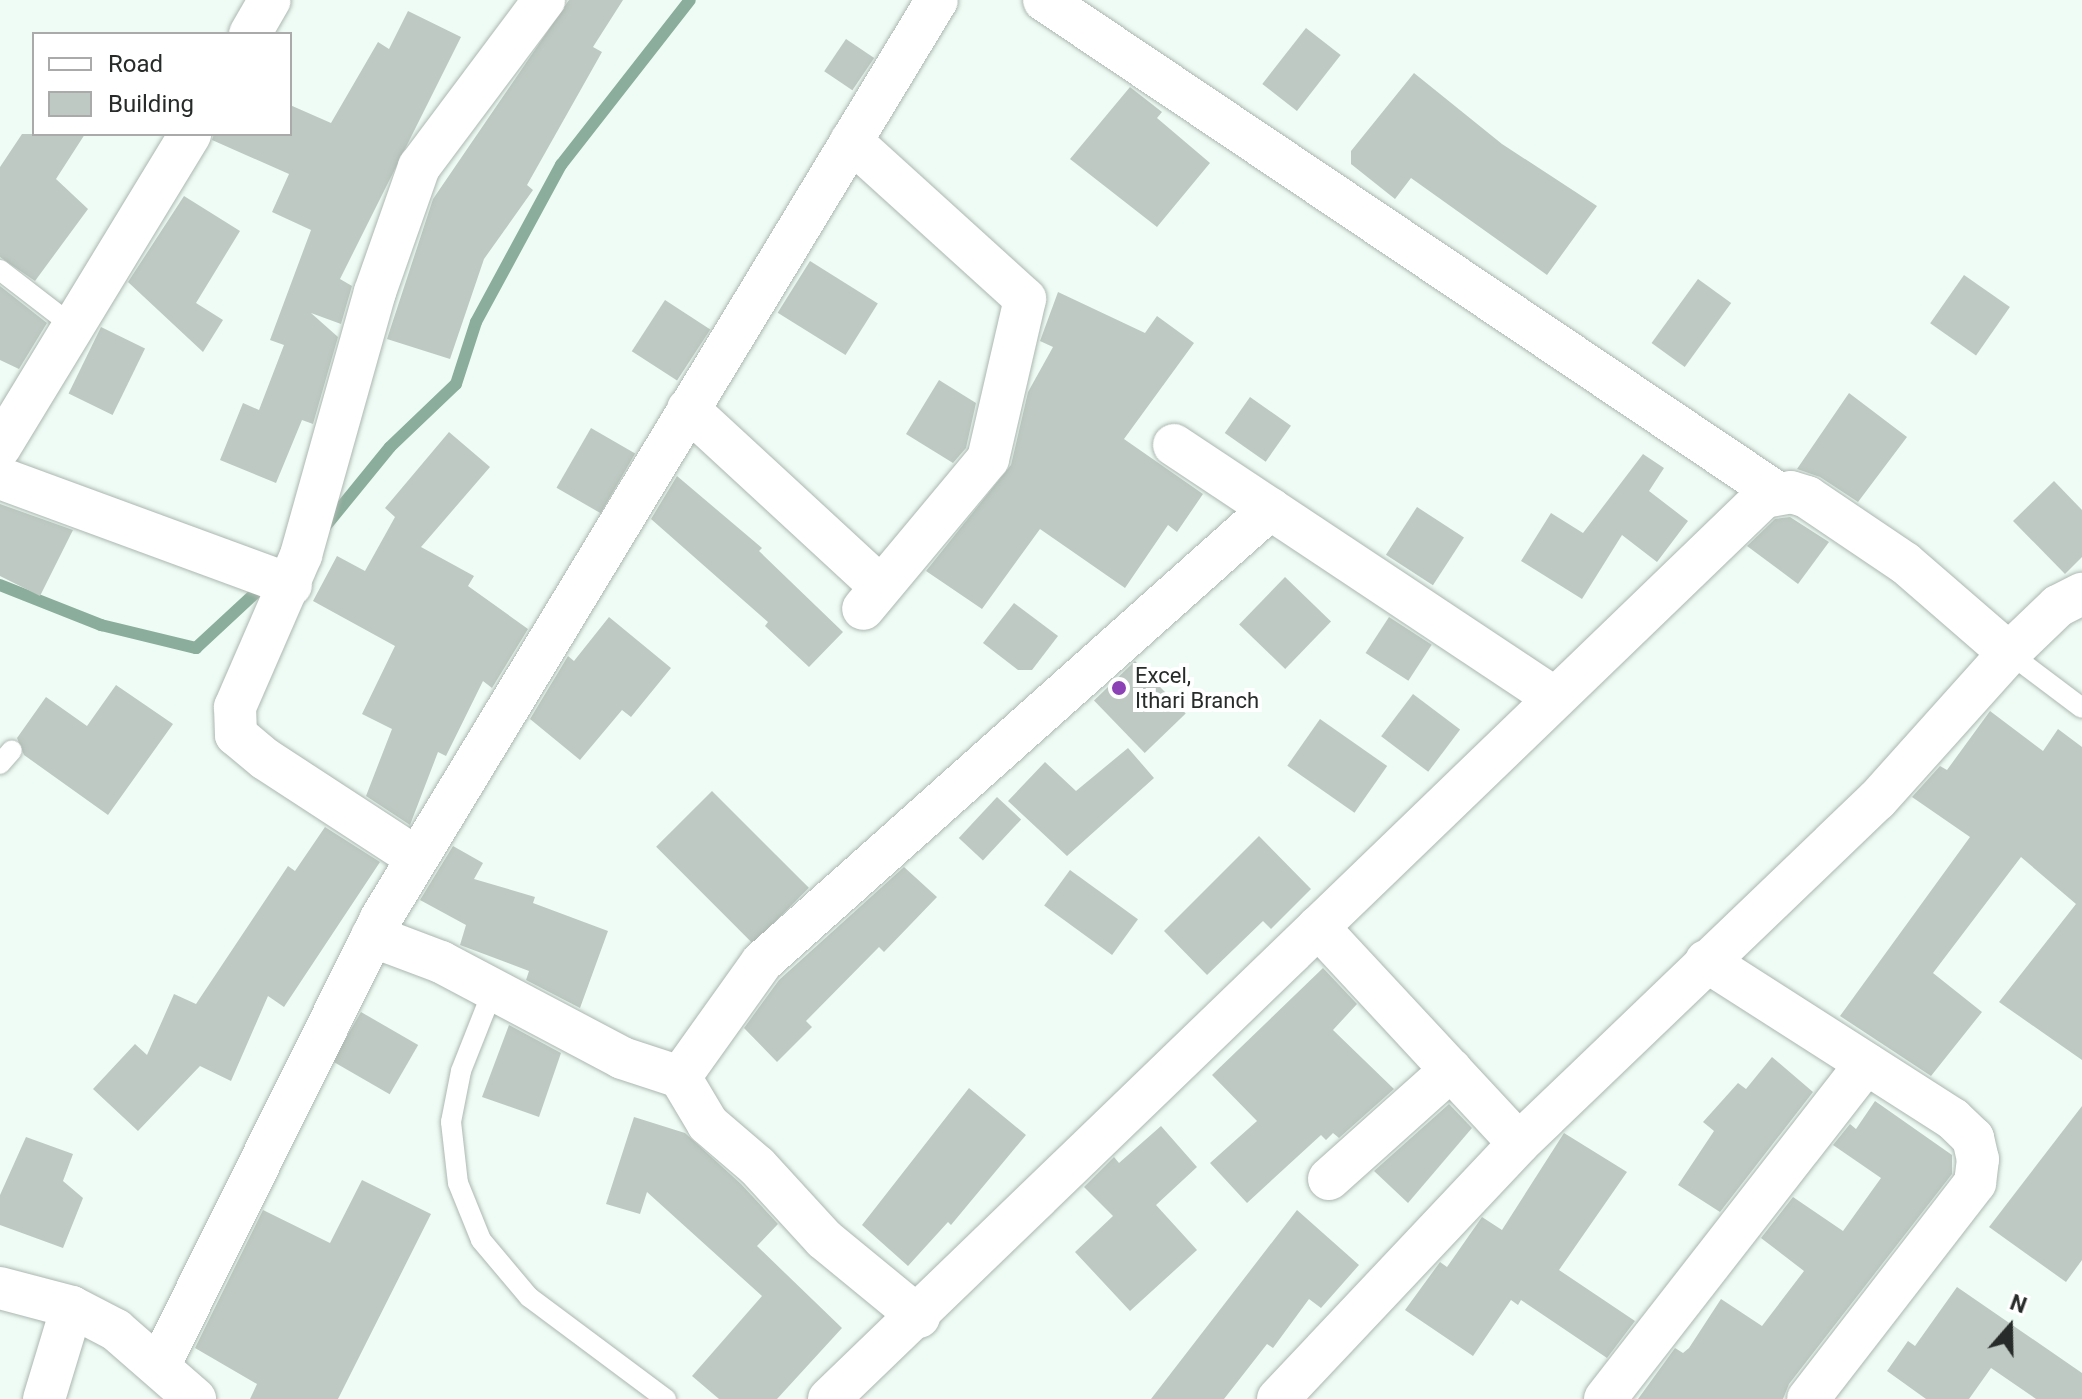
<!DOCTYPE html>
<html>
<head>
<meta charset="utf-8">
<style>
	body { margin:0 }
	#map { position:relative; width:2082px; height:1399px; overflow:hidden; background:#effcf5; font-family:Roboto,sans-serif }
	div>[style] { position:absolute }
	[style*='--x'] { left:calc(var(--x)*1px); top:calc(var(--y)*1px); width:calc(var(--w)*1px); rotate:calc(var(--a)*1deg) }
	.stream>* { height:12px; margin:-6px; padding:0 6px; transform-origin:6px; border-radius:6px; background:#8bad9b }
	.building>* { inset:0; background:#bdc9c2; transform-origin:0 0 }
	.roads { filter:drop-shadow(0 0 2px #acb7b1) drop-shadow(0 0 2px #acb7b1) }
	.lane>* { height:20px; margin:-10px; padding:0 10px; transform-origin:10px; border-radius:10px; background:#fff }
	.street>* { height:42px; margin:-21px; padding:0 21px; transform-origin:21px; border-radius:21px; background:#fff }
	.dots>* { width:22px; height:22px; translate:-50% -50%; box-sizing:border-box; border:4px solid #fff; border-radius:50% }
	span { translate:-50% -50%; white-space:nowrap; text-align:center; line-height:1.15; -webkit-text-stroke:8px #fff; paint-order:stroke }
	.poi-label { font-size:22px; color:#272b29 }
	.left { translate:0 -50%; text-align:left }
	.legend { position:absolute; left:32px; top:32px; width:260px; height:104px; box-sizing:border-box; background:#fff; border:2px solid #a9aaa9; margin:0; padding:10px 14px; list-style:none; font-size:24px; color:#272b29 }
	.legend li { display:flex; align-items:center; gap:16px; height:40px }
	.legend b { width:40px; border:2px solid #a9aaa9 }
	.north { position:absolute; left:1970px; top:1287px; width:80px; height:80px; -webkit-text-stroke:6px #fff; paint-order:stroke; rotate:20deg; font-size:22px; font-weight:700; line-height:32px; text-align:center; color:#272b29 }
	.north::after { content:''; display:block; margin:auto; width:28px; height:36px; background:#272b29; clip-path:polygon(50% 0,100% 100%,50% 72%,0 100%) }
</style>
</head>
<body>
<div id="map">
	<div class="stream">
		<i style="--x:324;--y:528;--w:104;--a:-50.8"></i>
		<i style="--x:390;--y:447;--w:91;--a:-43.7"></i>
		<i style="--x:456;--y:384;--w:65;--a:-72.1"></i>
		<i style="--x:476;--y:322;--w:179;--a:-61.6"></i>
		<i style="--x:561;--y:165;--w:209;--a:-52"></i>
		<i style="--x:0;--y:585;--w:109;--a:21.6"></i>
		<i style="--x:101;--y:625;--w:98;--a:13.6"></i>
		<i style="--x:196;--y:648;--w:94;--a:-42.8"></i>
	</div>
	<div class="building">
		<i style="clip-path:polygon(569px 0,623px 0,593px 47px,602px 52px,527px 185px,533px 190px,484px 259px,450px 359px,387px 339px,433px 199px)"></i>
		<i style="clip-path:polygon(408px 11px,461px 37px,340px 279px,352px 286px,341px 324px,311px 313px,338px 337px,313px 424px,302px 420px,276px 483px,220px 460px,243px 403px,259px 410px,284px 345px,270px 340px,311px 230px,272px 212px,289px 174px,212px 140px,214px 134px,290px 134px,290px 105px,331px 123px,378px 42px,389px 49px)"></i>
		<i style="left:1306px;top:28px;width:44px;height:71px;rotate:38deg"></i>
		<i style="left:846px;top:39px;width:34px;height:39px;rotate:34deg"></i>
		<i style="clip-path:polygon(1414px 73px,1502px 144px,1597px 206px,1547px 275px,1411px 178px,1395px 199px,1351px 164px,1351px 151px)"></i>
		<i style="clip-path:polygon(1130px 87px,1162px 112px,1157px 118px,1210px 163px,1157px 227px,1070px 159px)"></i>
		<i style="clip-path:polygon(22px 134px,85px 134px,56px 179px,88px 209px,35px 281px,0 257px,0 167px)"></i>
		<i style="clip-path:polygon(184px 196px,240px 231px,196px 303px,223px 320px,203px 352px,128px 282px)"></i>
		<i style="left:810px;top:261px;width:80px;height:61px;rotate:32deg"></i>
		<i style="left:1964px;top:275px;width:56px;height:59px;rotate:35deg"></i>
		<i style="left:1698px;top:279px;width:41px;height:79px;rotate:36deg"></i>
		<i style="clip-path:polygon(0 286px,47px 323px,19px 369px,0 360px)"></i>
		<i style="clip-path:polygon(1058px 292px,1145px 333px,1157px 316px,1194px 343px,1124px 439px,1203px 494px,1177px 532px,1168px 525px,1125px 588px,1040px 529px,982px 609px,926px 571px,1011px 465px,1028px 392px,1053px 347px,1040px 341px)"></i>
		<i style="left:665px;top:300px;width:54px;height:61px;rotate:33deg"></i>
		<i style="left:101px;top:327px;width:49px;height:74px;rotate:26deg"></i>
		<i style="clip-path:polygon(939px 380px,976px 403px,966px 448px,953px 463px,906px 434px)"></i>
		<i style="clip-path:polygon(1849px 393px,1907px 437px,1858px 502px,1820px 477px,1797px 469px)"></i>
		<i style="left:1250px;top:397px;width:50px;height:44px;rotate:35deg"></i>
		<i style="left:591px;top:428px;width:51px;height:69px;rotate:30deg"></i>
		<i style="clip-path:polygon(449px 432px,490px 467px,421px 547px,474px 576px,468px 586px,528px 629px,492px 688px,483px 681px,446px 756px,438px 752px,410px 825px,366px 796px,392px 729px,362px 714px,395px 646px,313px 601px,337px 556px,365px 571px,395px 517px,385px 508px)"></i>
		<i style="clip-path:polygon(1643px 454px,1664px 468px,1649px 491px,1688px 521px,1657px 562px,1622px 535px,1582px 599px,1521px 561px,1551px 513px,1583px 533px)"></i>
		<i style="clip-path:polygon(677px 476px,762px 548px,759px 551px,843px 632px,809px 667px,765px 626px,768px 622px,651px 519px)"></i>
		<i style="clip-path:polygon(2054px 481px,2082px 510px,2082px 557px,2065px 574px,2013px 521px)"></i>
		<i style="clip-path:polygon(0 504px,73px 530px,40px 596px,0 576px)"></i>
		<i style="left:1417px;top:507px;width:56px;height:57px;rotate:33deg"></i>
		<i style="clip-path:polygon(1790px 517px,1829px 542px,1798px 584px,1747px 546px,1775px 519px)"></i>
		<i style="left:1285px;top:577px;width:64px;height:66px;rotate:44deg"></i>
		<i style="clip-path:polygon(1014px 603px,1058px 636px,1032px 670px,1018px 670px,983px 643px)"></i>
		<i style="clip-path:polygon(609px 617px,671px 668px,631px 717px,622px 710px,580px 760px,530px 719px,568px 656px,574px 661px)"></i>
		<i style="left:1389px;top:617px;width:51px;height:43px;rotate:33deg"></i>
		<i style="left:1135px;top:661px;width:73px;height:57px;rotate:46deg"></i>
		<i style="clip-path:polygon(116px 685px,173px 724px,108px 815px,24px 755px,17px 738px,46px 697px,87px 726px)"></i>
		<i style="left:1413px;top:694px;width:59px;height:53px;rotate:37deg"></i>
		<i style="clip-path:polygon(1990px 711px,2043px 751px,2058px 729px,2082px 747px,2082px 1060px,1999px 1002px,2076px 904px,2021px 857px,1933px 973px,1982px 1012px,1931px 1076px,1840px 1016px,1970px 837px,1912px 797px,1940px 766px,1947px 770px)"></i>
		<i style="left:1320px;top:719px;width:82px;height:57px;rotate:35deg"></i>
		<i style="clip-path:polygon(1128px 748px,1154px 778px,1067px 856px,1008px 801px,1045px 762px,1076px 791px)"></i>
		<i style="left:712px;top:791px;width:137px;height:79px;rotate:45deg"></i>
		<i style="left:997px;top:797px;width:33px;height:56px;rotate:43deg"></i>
		<i style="clip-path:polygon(325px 827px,380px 862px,284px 1007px,268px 996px,231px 1081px,200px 1066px,138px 1131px,93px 1089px,135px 1044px,147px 1055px,174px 994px,196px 1004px,288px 866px,295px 871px)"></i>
		<i style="clip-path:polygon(1259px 836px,1311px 889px,1271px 929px,1263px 921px,1207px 975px,1164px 931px)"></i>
		<i style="clip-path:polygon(453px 846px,483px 863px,474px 879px,535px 897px,533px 903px,608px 931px,580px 1008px,526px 980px,529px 971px,460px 945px,466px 925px,420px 900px)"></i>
		<i style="clip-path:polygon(904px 867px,937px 897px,884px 952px,879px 947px,806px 1021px,812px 1027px,777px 1062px,744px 1028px,779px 980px)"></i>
		<i style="left:1070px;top:870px;width:84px;height:44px;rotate:36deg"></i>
		<i style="clip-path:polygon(1323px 968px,1357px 1004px,1333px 1030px,1394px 1089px,1339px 1138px,1333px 1133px,1326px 1140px,1321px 1135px,1247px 1203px,1210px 1163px,1257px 1121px,1212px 1075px)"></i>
		<i style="left:361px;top:1012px;width:66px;height:57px;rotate:30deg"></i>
		<i style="clip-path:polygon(509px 1025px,561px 1053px,539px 1117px,482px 1097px)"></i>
		<i style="clip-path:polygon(1772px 1057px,1813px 1092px,1720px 1212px,1678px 1185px,1714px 1131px,1703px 1122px,1738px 1083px,1746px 1089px)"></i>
		<i style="clip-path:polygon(969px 1088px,1026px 1135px,951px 1225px,948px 1222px,908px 1266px,862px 1225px)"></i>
		<i style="clip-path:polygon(1875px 1101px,1952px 1155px,1952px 1174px,1789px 1384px,1783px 1399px,1638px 1399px,1675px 1348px,1683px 1353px,1689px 1348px,1721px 1299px,1762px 1326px,1804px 1271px,1761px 1238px,1793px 1197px,1843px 1231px,1881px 1178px,1833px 1145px,1850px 1124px,1856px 1129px)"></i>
		<i style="clip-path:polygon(1449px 1104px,1472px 1128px,1408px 1203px,1374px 1171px)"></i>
		<i style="clip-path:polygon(2082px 1106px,2082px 1260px,2066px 1282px,1989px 1227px)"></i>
		<i style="clip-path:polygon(634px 1117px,685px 1133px,741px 1184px,778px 1224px,757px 1246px,842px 1328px,777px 1399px,719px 1399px,692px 1376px,762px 1296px,647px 1192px,640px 1214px,606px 1204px)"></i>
		<i style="clip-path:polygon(1161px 1126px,1197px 1167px,1156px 1205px,1197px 1250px,1130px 1311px,1075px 1252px,1113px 1216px,1084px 1187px,1114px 1157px,1119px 1163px)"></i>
		<i style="clip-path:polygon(1564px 1133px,1627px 1172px,1559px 1270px,1635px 1321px,1607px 1358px,1521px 1300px,1518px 1305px,1511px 1300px,1473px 1356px,1405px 1310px,1440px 1262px,1447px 1267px,1482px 1217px,1502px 1230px)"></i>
		<i style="clip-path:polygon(26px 1137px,73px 1154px,63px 1181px,83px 1198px,63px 1248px,0 1225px,0 1195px)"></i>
		<i style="clip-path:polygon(362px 1180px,431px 1214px,338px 1399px,250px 1399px,257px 1384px,195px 1348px,263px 1210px,330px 1243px)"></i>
		<i style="clip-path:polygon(1297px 1210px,1359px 1265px,1321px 1308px,1309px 1299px,1273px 1348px,1267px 1344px,1224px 1399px,1151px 1399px)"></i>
		<i style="clip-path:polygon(1957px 1287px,2082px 1373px,2082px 1399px,2036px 1399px,1991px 1368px,1969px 1399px,1926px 1399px,1887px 1371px,1908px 1341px,1915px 1346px)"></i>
	</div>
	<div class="roads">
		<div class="lane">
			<i style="--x:0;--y:270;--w:93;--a:37.6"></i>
			<i style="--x:2009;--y:653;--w:91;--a:37"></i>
			<i style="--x:0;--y:764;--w:18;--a:-49"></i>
			<i style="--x:493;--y:990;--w:87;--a:111.6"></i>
			<i style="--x:461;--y:1071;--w:52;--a:101.1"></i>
			<i style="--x:451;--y:1122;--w:61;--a:83.5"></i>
			<i style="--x:458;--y:1183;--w:61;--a:68"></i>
			<i style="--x:481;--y:1240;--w:75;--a:49.9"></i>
			<i style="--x:529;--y:1297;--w:171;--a:36.7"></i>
		</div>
		<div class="street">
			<i style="--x:1044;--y:0;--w:883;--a:33.92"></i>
			<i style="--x:250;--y:34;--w:39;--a:-60"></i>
			<i style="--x:851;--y:141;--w:235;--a:42.2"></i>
			<i style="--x:1025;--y:299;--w:164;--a:103"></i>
			<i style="--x:988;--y:459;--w:195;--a:129.8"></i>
			<i style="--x:688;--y:409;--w:261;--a:42.7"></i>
			<i style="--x:1174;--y:445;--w:457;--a:33.6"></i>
			<i style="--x:0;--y:447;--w:366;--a:-58.7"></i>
			<i style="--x:0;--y:478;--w:310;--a:20.2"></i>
			<i style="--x:417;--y:858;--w:181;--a:-146.9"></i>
			<i style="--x:265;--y:759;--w:38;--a:-140"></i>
			<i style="--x:236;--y:735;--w:28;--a:-92"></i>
			<i style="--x:235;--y:707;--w:166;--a:-66.5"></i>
			<i style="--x:301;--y:555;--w:273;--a:-74.3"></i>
			<i style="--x:375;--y:292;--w:133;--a:-70.6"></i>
			<i style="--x:419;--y:167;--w:209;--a:-53.2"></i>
			<i style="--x:1318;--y:927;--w:295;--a:47.1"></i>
			<i style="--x:372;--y:936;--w:74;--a:20.6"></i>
			<i style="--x:441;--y:962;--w:205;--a:27.9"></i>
			<i style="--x:622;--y:1058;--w:61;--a:18.1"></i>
			<i style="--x:1706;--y:961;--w:293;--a:32.6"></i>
			<i style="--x:1953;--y:1119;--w:28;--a:44"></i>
			<i style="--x:1973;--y:1138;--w:22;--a:77"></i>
			<i style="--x:1978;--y:1159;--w:24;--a:97"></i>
			<i style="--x:1975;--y:1183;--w:273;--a:127.7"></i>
			<i style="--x:1329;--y:1179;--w:164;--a:-41.8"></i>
			<i style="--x:0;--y:1288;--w:74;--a:14.8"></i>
			<i style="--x:72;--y:1307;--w:50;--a:27.6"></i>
			<i style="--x:116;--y:1330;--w:105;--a:41.1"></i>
			<i style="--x:919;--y:1317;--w:123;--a:-140.6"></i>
			<i style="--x:824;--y:1239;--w:99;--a:-132.5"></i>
			<i style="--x:757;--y:1166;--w:65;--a:-139.4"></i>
			<i style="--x:708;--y:1124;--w:55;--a:-120.8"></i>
			<i style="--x:680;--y:1077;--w:141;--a:-54.5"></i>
			<i style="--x:762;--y:962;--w:681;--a:-41.72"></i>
			<i style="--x:160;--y:1364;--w:496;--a:-63.6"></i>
			<i style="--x:380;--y:920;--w:1075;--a:-58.81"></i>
			<i style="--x:44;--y:1399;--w:96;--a:-73.1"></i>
			<i style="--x:829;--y:1399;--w:1299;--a:-43.97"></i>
			<i style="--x:1764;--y:497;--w:27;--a:-10"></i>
			<i style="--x:1791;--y:492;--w:17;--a:17"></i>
			<i style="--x:1807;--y:497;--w:118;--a:34"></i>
			<i style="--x:1905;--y:563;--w:138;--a:40.9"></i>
			<i style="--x:1278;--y:1399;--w:352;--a:-46.7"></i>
			<i style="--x:1519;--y:1143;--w:496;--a:-43.8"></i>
			<i style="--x:1877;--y:800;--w:198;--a:-48.1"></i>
			<i style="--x:2009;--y:653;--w:68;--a:-43.8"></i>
			<i style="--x:2058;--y:606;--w:27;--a:-27"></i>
			<i style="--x:1605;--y:1399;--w:425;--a:-52.1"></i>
		</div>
	</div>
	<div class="dots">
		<i style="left:1119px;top:688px;background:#8c42b4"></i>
	</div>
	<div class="poi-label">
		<span class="left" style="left:1135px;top:688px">Excel,<br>Ithari Branch</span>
	</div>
	<ul class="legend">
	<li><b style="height:10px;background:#fff"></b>Road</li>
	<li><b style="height:22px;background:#bdc9c2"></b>Building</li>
	</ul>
	<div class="north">N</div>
</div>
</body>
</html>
